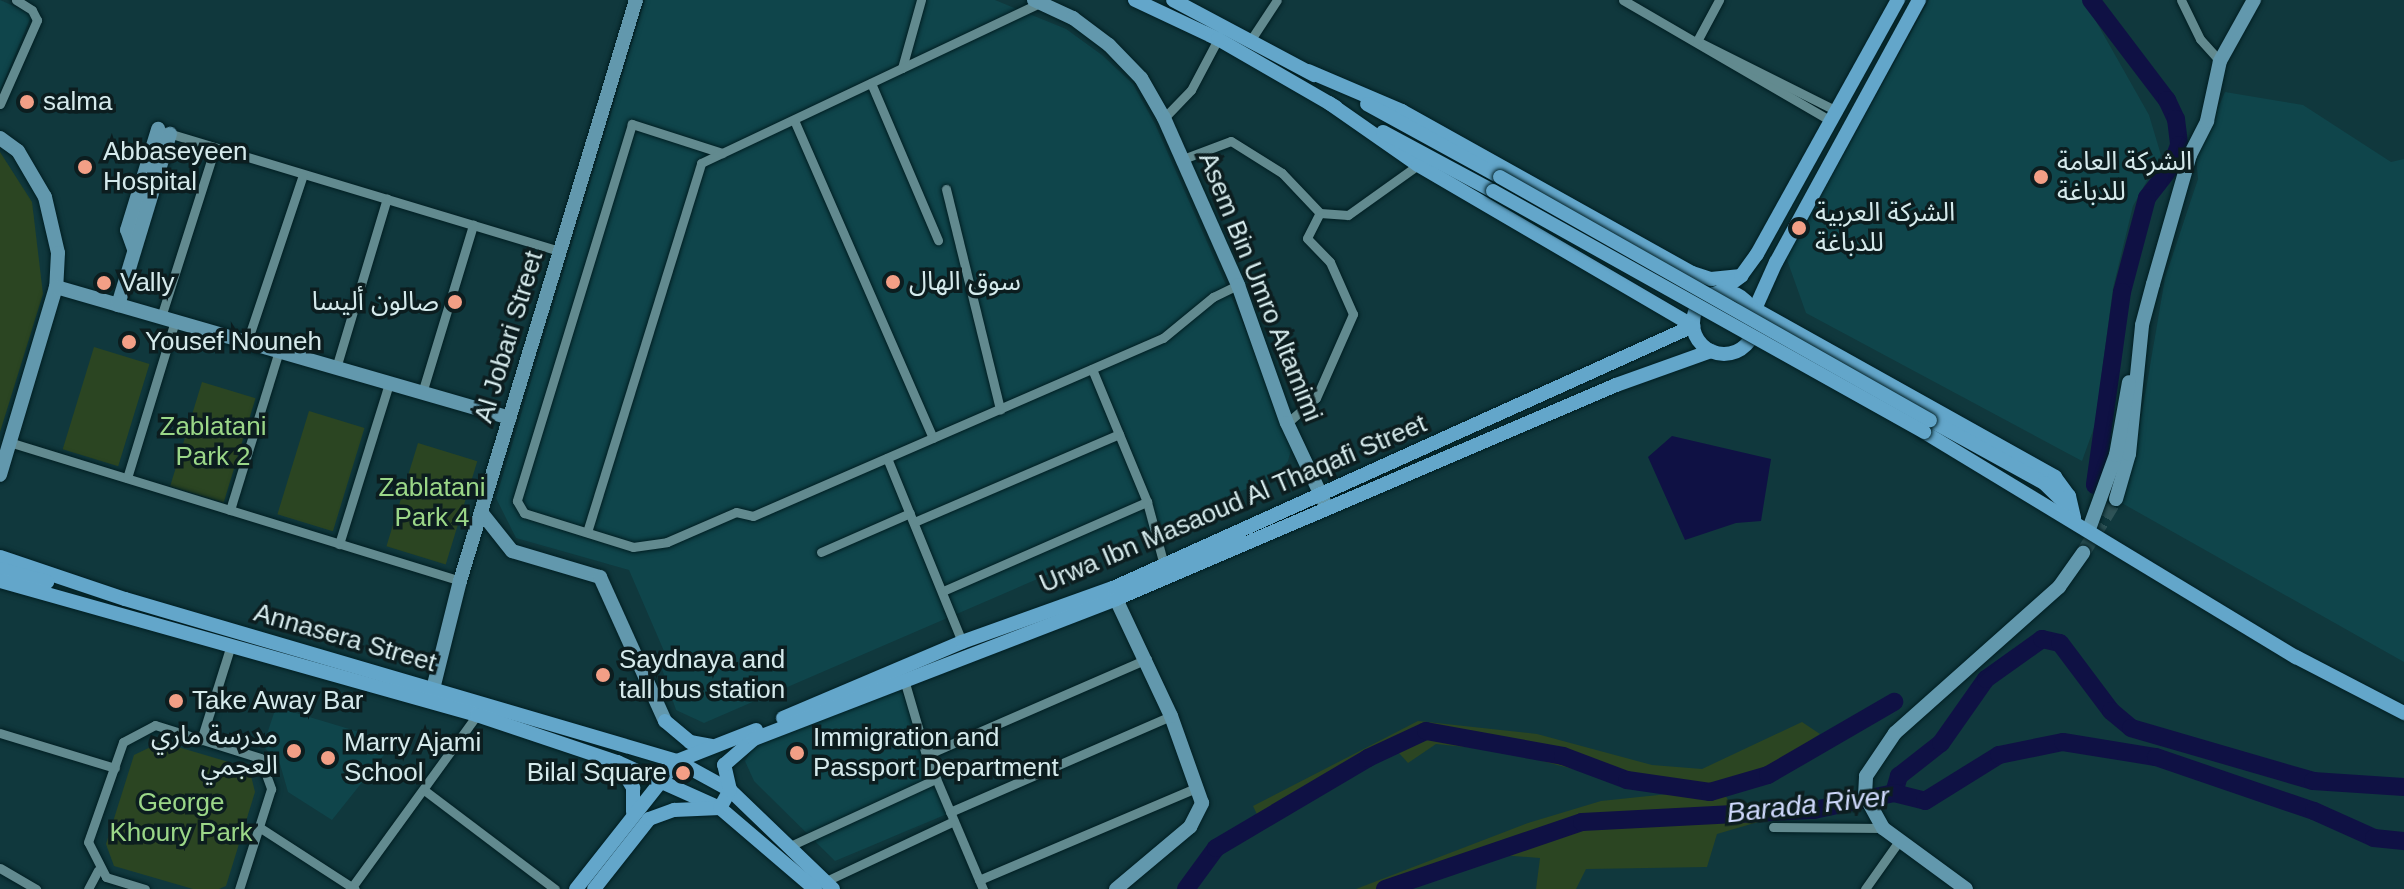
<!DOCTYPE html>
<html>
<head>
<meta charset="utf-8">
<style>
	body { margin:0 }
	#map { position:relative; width:2404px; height:889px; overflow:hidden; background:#10383d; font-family:Arial,"Noto Sans Arabic",sans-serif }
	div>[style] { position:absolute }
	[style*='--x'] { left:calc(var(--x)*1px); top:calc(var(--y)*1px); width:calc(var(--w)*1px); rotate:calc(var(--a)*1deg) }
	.built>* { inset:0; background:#0f454b }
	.green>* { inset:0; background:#2b4522; transform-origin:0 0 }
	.water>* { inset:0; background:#0f1144 }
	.river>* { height:18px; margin:-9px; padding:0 9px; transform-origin:9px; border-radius:9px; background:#0f1144 }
	.secondary-tunnel>* { height:14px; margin-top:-7px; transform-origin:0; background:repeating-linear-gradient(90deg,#2e5357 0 14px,transparent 0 21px) }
	.roads { filter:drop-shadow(0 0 2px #011e22) drop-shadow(0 0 2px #011e22) }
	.street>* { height:9px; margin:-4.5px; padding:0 4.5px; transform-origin:4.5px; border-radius:4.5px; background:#628a8f }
	.secondary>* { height:14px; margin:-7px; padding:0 7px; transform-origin:7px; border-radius:7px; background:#6298ad }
	.primary>* { height:14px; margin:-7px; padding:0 7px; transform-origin:7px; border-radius:7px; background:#63a6ca }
	.primary>.ring { margin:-7px; padding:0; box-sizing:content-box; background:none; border:14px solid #63a6ca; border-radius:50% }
	.bridges { filter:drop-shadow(0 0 2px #011e22) drop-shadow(0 0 2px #011e22) }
	.primary-bridge>* { height:14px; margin:-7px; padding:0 7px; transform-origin:7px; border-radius:7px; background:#63a6ca }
	.dots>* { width:22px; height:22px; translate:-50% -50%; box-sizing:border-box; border:4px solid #0c1d1f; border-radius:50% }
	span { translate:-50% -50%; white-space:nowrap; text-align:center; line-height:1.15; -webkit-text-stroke:7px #0c1d1f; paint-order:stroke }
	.poi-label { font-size:26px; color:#d5eaec }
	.left { translate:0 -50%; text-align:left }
	.right { translate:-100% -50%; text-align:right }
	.street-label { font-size:26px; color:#d5eaec }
	.park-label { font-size:26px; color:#9bd788 }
	.water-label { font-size:28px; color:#cfd9fc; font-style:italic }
</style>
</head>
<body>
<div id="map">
	<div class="built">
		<i style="clip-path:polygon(0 0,32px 14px,0 90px)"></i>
		<i style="clip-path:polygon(645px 0,995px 0,1066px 29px,1102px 55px,1133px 84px,1155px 124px,1294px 439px,1288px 461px,1276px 476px,704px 723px,676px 710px,662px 669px,670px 665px,629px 570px,516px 538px,496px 498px)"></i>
		<i style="clip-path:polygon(1929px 0,2084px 0,2149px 115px,2161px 155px,2133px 206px,2113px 288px,2095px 425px,2082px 461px,1806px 313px,1786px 257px)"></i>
		<i style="clip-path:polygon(2225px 92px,2303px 105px,2391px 162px,2404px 159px,2404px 662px,2120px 502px,2136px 448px,2165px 278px,2198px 179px,2196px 158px)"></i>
		<i style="clip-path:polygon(898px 683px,954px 811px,835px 861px,754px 781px,745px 761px,756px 744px)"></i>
		<i style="clip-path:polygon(276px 707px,386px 740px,387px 751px,332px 820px,288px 792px,280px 764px,263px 746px)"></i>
	</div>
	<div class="green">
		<i style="clip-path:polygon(0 152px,32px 202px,43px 294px,0 432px)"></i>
		<i style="left:94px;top:347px;width:58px;height:107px;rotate:17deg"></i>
		<i style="left:202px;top:382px;width:56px;height:109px;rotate:17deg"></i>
		<i style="left:309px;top:411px;width:58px;height:108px;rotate:17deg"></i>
		<i style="left:418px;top:443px;width:62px;height:108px;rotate:17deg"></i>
		<i style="clip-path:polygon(1418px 721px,1537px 734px,1652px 765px,1702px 769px,1802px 722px,1820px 734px,1773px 765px,1718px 785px,1731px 804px,1810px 800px,1813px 818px,1758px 822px,1717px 834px,1707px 867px,1586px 869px,1576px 889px,1536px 889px,1540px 858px,1501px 855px,1401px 889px,1356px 889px,1528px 823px,1601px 801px,1668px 794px,1504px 751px,1436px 744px,1408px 763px,1398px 752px,1367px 766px,1264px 829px,1253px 806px)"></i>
		<i style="clip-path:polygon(161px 742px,249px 768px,255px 792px,226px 886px,219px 889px,193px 889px,114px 866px,106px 844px,134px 755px)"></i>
	</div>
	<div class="water">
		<i style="clip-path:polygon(1672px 436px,1771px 459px,1761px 521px,1736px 523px,1685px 540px,1648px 457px)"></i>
	</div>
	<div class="river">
		<i style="--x:2091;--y:0;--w:126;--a:52.8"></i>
		<i style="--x:2167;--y:100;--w:21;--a:65"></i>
		<i style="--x:2176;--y:119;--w:26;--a:83"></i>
		<i style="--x:2179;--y:145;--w:23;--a:110"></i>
		<i style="--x:2171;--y:167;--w:39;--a:128"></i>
		<i style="--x:2147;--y:198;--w:97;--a:104.9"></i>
		<i style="--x:2122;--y:292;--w:195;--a:98"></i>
		<i style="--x:1894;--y:793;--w:18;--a:-74"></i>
		<i style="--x:1899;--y:776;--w:53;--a:-38.2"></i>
		<i style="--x:1941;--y:743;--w:78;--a:-54.9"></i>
		<i style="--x:1986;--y:679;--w:69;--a:-35.5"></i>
		<i style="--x:2042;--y:639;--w:18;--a:13"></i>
		<i style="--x:2060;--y:643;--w:85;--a:53.1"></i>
		<i style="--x:2111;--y:711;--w:26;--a:40"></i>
		<i style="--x:2131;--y:728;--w:190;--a:16.2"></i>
		<i style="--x:2313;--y:781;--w:91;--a:3.8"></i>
		<i style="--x:1186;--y:889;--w:51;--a:-53.8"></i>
		<i style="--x:1216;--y:848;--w:177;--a:-30.6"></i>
		<i style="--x:1368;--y:758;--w:64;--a:-25"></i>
		<i style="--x:1426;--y:731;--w:139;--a:10.3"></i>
		<i style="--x:1563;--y:756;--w:68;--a:20.6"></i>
		<i style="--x:1627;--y:780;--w:84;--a:8.2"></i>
		<i style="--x:1710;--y:792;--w:60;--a:-16.3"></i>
		<i style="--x:1768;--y:775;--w:146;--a:-30.1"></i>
		<i style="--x:1385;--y:889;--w:208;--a:-18.8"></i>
		<i style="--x:1582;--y:822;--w:232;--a:-3"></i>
		<i style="--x:1814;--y:810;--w:82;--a:-12"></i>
		<i style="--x:1894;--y:793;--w:32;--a:14"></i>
		<i style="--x:1925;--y:801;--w:87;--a:-31.9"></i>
		<i style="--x:1999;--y:755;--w:65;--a:-11.5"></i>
		<i style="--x:2063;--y:742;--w:94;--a:9.2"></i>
		<i style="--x:2156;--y:757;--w:167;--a:18.9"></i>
		<i style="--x:2314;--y:811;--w:66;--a:24.2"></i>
		<i style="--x:2374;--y:838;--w:30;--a:6"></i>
	</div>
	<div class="secondary-tunnel">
		<i style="--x:2083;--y:553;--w:63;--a:-58.6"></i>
	</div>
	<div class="roads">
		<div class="street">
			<i style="--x:1623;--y:0;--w:241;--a:30.2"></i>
			<i style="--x:2181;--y:0;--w:43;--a:64"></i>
			<i style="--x:2200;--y:39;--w:30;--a:48"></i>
			<i style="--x:1252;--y:38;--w:45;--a:-56.7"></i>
			<i style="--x:1697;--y:41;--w:157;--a:26.6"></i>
			<i style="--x:1697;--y:41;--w:47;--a:-61.8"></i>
			<i style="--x:902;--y:68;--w:71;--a:-74.4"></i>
			<i style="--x:871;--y:83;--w:171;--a:66.9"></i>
			<i style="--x:0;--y:104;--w:92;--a:-66.2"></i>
			<i style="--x:37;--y:20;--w:11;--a:-117"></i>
			<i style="--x:32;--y:10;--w:19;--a:-148"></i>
			<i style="--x:1164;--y:118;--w:39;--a:-46"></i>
			<i style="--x:1191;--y:90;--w:58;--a:-62.1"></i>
			<i style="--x:794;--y:120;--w:347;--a:66.4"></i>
			<i style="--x:165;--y:132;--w:413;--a:16.8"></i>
			<i style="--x:722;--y:153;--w:95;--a:-162.1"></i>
			<i style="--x:632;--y:124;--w:394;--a:107"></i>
			<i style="--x:517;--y:501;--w:14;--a:60"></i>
			<i style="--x:524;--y:513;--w:114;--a:17.3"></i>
			<i style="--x:633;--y:547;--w:34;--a:-8"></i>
			<i style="--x:667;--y:542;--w:75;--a:-23.5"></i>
			<i style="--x:736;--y:512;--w:17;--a:13"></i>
			<i style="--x:753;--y:516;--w:447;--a:-23.5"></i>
			<i style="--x:1163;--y:338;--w:65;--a:-39.4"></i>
			<i style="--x:1213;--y:297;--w:28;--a:-26"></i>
			<i style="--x:1183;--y:159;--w:51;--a:-20.6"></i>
			<i style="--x:1231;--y:141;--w:60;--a:32.1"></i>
			<i style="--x:1282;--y:173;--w:55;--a:46.5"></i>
			<i style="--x:946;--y:189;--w:227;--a:76.2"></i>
			<i style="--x:161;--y:317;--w:177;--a:-72.3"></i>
			<i style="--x:247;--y:342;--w:176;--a:-71.5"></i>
			<i style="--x:336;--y:368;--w:177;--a:-73.3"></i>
			<i style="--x:1092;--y:369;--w:144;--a:67.5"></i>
			<i style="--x:1147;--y:502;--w:65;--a:74.9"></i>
			<i style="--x:422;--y:393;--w:176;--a:-73.1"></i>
			<i style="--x:1287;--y:423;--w:38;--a:-41"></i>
			<i style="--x:1316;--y:398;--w:92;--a:-66.2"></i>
			<i style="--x:1353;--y:314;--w:57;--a:-113.9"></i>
			<i style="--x:1330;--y:262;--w:33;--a:-134"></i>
			<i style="--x:1307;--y:238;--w:28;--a:-63"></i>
			<i style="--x:1320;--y:213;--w:28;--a:4"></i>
			<i style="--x:1348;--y:215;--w:86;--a:-35.5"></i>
			<i style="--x:9;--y:442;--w:472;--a:17.1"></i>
			<i style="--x:887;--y:458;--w:199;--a:67.8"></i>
			<i style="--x:127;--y:478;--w:164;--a:-73"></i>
			<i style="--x:230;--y:510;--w:166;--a:-72.9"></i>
			<i style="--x:914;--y:522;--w:223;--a:-23.2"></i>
			<i style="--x:587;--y:532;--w:386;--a:-72.8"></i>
			<i style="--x:701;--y:163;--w:376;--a:-25.3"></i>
			<i style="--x:339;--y:544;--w:169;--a:-72.7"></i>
			<i style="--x:821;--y:552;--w:97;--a:-23.7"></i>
			<i style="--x:943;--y:591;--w:223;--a:-23.6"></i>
			<i style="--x:905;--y:683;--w:75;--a:73.7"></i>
			<i style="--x:926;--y:755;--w:146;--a:67"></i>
			<i style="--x:0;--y:733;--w:120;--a:16.9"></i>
			<i style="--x:201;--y:740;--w:100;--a:-72.5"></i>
			<i style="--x:926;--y:755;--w:241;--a:-23.5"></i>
			<i style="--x:424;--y:790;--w:164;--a:37.1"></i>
			<i style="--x:950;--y:812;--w:241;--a:-23.5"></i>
			<i style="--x:259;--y:827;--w:114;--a:32.9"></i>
			<i style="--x:1773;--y:827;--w:110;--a:0.5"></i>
			<i style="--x:790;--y:846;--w:161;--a:-24.7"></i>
			<i style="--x:0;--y:868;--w:42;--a:30.3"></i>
			<i style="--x:979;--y:880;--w:238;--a:-23"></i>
			<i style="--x:826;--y:881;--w:141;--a:-25.1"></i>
			<i style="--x:352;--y:887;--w:213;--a:-54"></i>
			<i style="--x:88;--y:889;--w:21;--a:-62"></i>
			<i style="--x:145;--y:889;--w:41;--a:-162.9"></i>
			<i style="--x:106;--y:877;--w:39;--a:-117"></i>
			<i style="--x:88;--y:842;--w:106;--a:-70.7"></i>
			<i style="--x:123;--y:742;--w:36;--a:-28"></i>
			<i style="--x:155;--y:725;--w:110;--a:17.4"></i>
			<i style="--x:260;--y:758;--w:33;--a:70"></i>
			<i style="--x:271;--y:789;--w:105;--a:107.7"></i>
			<i style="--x:1865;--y:889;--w:59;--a:-54.7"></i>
		</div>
		<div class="secondary">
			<i style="--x:1034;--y:0;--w:43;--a:24.8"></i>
			<i style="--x:1073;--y:18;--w:45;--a:36.9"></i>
			<i style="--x:1109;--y:45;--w:46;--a:45.9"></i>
			<i style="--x:1141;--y:78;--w:46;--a:60.1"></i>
			<i style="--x:1164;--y:118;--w:183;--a:66.1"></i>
			<i style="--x:1238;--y:285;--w:146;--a:70.5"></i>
			<i style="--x:1287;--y:423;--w:94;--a:64.8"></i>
			<i style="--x:0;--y:138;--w:22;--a:36"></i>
			<i style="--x:18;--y:151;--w:53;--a:59.6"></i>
			<i style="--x:45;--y:197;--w:57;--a:76.9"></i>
			<i style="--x:58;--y:253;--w:34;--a:93"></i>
			<i style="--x:56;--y:287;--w:196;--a:106.6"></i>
			<i style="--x:134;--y:249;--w:20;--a:-110"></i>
			<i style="--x:127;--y:230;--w:106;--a:-72.9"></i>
			<i style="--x:56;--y:287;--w:472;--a:16.1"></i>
			<i style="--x:118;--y:305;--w:179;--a:-73.1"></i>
			<i style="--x:2116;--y:499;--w:47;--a:-73.9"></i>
			<i style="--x:2129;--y:454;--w:130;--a:-84.2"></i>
			<i style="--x:2142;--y:325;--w:42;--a:-75"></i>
			<i style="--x:2153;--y:284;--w:134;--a:-74"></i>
			<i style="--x:2190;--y:155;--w:38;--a:-63"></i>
			<i style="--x:2207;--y:121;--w:61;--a:-77.8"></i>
			<i style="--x:2220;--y:61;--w:70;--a:-60.9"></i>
			<i style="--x:481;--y:512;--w:50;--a:51.5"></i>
			<i style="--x:512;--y:551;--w:92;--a:16.5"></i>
			<i style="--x:600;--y:577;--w:158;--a:65.7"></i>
			<i style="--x:2089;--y:529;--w:79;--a:-70"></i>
			<i style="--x:2116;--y:455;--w:74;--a:-79.9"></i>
			<i style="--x:433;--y:689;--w:111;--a:-76"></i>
			<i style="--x:460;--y:581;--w:607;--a:-73.15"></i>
			<i style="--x:1116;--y:889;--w:97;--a:-40"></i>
			<i style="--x:1190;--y:827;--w:27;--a:-63"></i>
			<i style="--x:1202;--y:803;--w:92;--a:-109.6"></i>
			<i style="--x:1171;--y:716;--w:129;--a:-115.2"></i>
			<i style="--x:1966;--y:889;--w:103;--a:-143.7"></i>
			<i style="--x:1883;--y:828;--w:37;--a:-119"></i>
			<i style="--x:1865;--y:796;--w:20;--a:-87"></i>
			<i style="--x:1866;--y:776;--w:52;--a:-56"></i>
			<i style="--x:1895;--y:733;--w:220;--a:-41.7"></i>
			<i style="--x:2059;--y:587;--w:42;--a:-54.8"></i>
		</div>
		<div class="primary">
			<i style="--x:1135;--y:0;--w:92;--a:25.2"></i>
			<i style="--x:1218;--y:39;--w:136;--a:30"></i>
			<i style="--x:1173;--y:0;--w:160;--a:28"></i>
			<i style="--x:1919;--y:0;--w:298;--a:118.6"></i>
			<i style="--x:1776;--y:262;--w:51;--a:114.1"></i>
			<i style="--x:1755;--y:309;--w:344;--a:29.2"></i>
			<i style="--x:2055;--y:477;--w:24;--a:54"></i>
			<i style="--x:2069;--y:496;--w:23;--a:77"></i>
			<i style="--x:1308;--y:71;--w:102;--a:23.1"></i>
			<i style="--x:1402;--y:111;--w:332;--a:29.2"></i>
			<i style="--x:1692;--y:273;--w:20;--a:18"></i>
			<i style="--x:1711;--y:279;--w:30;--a:-6"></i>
			<i style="--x:1329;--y:103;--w:108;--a:34.9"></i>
			<i style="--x:1418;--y:165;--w:319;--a:30.3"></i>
			<i style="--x:1367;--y:104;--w:152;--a:28.8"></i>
			<i style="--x:1383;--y:132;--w:125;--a:28.2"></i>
			<i class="ring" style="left:1693px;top:292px;width:48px;height:48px"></i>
			<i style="--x:1718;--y:293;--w:29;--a:-36"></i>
			<i style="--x:1741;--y:276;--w:27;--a:-54"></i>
			<i style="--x:1757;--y:254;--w:291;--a:-61"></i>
			<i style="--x:1930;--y:420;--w:130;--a:28.9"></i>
			<i style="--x:2044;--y:483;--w:30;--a:44"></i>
			<i style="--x:1924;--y:432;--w:435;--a:31.2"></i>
			<i style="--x:2296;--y:657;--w:122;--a:27.4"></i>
			<i style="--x:0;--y:557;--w:132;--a:18.6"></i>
			<i style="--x:125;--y:599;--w:575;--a:16.36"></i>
			<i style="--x:677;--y:761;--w:60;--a:28.7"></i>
			<i style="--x:730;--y:790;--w:143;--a:43.9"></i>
			<i style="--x:0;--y:569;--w:49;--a:15.5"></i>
			<i style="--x:0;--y:581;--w:495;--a:15.7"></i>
			<i style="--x:477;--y:715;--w:148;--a:18.6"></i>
			<i style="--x:617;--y:762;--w:113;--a:24.1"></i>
			<i style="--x:720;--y:808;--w:125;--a:40.5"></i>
			<i style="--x:783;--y:718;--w:194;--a:-23"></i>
			<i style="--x:962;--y:642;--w:160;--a:-19.7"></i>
			<i style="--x:1113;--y:588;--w:636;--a:-24.31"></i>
			<i style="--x:665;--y:721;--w:33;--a:40"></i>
			<i style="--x:690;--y:742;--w:22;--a:10"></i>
			<i style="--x:617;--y:762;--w:31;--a:58"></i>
			<i style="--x:633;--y:788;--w:24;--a:90"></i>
			<i style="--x:576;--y:889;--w:163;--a:-51.7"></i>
			<i style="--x:677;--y:761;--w:85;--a:-21.4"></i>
			<i style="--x:594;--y:889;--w:89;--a:-51.8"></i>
			<i style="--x:649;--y:819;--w:27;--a:-20"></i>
			<i style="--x:674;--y:810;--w:46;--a:-2.5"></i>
			<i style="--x:720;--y:808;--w:21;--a:-61"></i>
			<i style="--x:730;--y:790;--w:26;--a:-103"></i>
			<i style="--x:724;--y:765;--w:40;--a:-41"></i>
			<i style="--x:754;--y:739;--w:388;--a:-21.1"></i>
			<i style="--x:1116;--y:599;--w:544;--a:-23.17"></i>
			<i style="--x:1616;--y:385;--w:101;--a:-19.7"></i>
		</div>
	</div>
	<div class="bridges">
		<div class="primary-bridge">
			<i style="--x:1500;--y:177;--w:494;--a:29.5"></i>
			<i style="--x:1493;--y:191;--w:494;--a:29.2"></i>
		</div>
	</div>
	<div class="dots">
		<i style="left:27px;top:102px;background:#f39f86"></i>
		<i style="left:85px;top:167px;background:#f39f86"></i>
		<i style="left:2041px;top:177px;background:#f39f86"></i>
		<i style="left:1799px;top:228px;background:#f39f86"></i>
		<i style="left:893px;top:282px;background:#f39f86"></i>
		<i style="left:104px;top:283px;background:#f39f86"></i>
		<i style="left:455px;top:302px;background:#f39f86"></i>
		<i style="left:129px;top:342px;background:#f39f86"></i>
		<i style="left:603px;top:675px;background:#f39f86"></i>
		<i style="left:176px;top:701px;background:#f39f86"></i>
		<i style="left:294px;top:751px;background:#f39f86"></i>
		<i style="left:797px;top:753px;background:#f39f86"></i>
		<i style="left:328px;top:758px;background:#f39f86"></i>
		<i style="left:683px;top:773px;background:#f39f86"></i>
	</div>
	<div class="poi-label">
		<span class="left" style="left:43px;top:102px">salma</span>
		<span class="left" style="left:103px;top:167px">Abbaseyeen<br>Hospital</span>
		<span class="left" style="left:2057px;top:177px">الشركة العامة<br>للدباغة</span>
		<span class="left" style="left:1815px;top:228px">الشركة العربية<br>للدباغة</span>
		<span class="left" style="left:909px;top:282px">سوق الهال</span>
		<span class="left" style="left:120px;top:283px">Vally</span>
		<span class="right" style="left:439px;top:302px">صالون أليسا</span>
		<span class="left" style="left:145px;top:342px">Yousef Nouneh</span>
		<span class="left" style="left:619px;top:675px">Saydnaya and<br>tall bus station</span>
		<span class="left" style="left:192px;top:701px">Take Away Bar</span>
		<span class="right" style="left:278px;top:751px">مدرسة ماري<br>العجمي</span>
		<span class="left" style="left:813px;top:753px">Immigration and<br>Passport Department</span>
		<span class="left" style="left:344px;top:758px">Marry Ajami<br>School</span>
		<span class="right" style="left:667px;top:773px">Bilal Square</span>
	</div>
	<div class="street-label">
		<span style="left:1260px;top:287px;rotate:68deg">Asem Bin Umro Altamimi</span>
		<span style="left:509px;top:337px;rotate:-73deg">Al Jobari Street</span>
		<span style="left:1233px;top:504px;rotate:-23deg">Urwa Ibn Masaoud Al Thaqafi Street</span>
		<span style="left:345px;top:638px;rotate:16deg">Annasera Street</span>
	</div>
	<div class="park-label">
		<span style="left:213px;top:442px">Zablatani<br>Park 2</span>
		<span style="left:432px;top:503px">Zablatani<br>Park 4</span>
		<span style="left:181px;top:818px">George<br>Khoury Park</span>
	</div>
	<div class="water-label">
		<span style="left:1808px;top:805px;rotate:-6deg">Barada River</span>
	</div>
</div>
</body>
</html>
